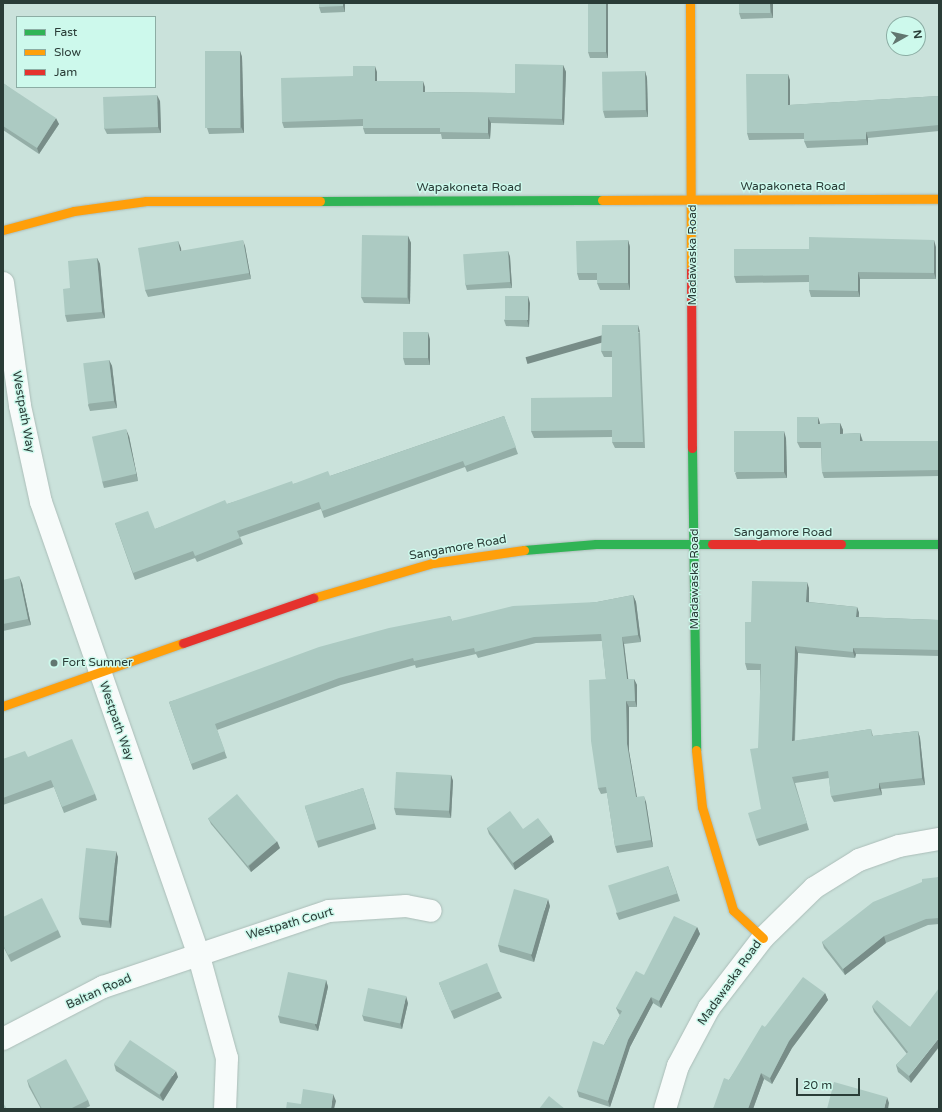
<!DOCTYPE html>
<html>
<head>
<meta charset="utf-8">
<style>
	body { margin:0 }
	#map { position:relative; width:942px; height:1112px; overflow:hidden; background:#cae2db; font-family:"Varela Round",sans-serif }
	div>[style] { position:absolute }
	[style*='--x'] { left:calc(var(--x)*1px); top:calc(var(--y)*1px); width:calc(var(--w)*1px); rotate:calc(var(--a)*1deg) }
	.roads { filter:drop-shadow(0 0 1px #abbdb8) drop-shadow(0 0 1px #abbdb8) }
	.street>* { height:22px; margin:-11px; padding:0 11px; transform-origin:11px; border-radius:11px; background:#f7fbfa }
	.fast>* { height:9px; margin:-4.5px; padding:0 4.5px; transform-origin:4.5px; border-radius:4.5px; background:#30b455 }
	.slow>* { height:9px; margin:-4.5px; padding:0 4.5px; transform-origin:4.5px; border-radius:4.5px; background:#ff9f0a }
	.jam>* { height:9px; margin:-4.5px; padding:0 4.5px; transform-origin:4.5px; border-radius:4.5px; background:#e5322d }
	.wall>* { inset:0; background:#94aea7; transform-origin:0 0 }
	.shaded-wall>* { inset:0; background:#788d88; transform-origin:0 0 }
	.building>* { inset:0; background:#accac2; transform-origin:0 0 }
	.dots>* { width:11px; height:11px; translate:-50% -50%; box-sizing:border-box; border:2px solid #cdf9ec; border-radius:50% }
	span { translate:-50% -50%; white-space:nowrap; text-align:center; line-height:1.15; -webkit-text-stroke:3px #cdf9ec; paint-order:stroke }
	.street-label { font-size:12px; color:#2a3c37 }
	.poi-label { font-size:12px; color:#2a3c37 }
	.left { translate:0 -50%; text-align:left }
	.frame { position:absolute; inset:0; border:4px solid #2a3c37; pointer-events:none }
	.legend { position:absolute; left:16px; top:16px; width:140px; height:72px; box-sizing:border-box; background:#cdf9ec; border:1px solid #8cada4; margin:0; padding:5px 7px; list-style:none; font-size:12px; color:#2a3c37 }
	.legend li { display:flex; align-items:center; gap:8px; height:20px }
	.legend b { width:20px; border:1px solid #8cada4 }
	.north { position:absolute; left:886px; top:16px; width:40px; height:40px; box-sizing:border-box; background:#cdf9ec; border:1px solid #8cada4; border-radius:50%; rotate:82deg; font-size:11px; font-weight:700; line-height:16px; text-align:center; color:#2a3c37 }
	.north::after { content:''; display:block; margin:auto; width:14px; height:18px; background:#627670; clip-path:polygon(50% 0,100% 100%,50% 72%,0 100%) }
	.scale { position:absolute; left:796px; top:1078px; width:64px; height:18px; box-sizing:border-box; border:2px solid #2a3c37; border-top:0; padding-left:5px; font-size:12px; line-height:14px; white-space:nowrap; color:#2a3c37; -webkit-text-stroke:3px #cdf9ec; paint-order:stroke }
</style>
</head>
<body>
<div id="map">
	<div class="roads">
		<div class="street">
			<i style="--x:3;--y:283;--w:124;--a:82.1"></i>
			<i style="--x:20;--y:406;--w:98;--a:77.7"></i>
			<i style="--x:41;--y:502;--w:478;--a:70.8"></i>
			<i style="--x:198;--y:953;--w:109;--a:74.6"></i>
			<i style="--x:227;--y:1058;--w:51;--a:92.2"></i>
			<i style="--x:3;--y:1039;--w:113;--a:-27.5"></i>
			<i style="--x:103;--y:987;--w:238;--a:-18.6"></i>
			<i style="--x:329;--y:911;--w:77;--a:-3.7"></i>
			<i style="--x:406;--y:906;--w:25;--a:11"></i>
			<i style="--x:665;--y:1109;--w:45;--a:-73.2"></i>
			<i style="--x:678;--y:1066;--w:66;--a:-61.9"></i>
			<i style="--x:709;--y:1008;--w:88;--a:-52.4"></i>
			<i style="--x:763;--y:938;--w:71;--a:-44.4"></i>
			<i style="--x:814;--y:888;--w:53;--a:-31.9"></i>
			<i style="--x:859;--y:860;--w:42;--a:-19.3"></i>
			<i style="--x:899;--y:846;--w:41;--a:-9.9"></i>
		</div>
		<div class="fast">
			<i style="--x:320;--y:201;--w:282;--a:-0.2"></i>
			<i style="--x:692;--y:448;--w:302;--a:89.2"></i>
			<i style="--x:841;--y:544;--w:98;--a:0"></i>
			<i style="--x:524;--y:550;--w:72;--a:-4.8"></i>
			<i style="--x:596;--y:544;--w:116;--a:0"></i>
		</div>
		<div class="slow">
			<i style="--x:690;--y:3;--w:267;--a:89.8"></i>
			<i style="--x:602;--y:200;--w:337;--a:-0.2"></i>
			<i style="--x:3;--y:230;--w:73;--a:-15"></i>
			<i style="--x:74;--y:211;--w:73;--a:-7.9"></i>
			<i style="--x:146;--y:201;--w:174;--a:0"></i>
			<i style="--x:313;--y:598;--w:125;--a:-16.3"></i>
			<i style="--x:433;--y:563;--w:92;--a:-8.1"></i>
			<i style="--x:3;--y:706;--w:191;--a:-19.3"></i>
			<i style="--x:696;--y:750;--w:57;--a:84"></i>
			<i style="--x:702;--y:807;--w:108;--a:73.2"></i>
			<i style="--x:733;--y:910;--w:41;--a:43"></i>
		</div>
		<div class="jam">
			<i style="--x:691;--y:270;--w:178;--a:89.7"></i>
			<i style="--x:712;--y:544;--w:129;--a:0"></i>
			<i style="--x:183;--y:643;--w:138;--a:-19.1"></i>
		</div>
	</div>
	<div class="wall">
		<i style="clip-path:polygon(345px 3px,345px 12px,321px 13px,319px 7px)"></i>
		<i style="clip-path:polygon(588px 3px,626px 3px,626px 4px,608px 4px,608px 58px,590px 58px,588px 52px)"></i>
		<i style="clip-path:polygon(773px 3px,773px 18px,741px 19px,739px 13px)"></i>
		<i style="clip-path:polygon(240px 51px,242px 57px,244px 133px,209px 134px,207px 128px)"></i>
		<i style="clip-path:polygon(563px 65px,566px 72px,564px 125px,491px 123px,490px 139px,442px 139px,441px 134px,365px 134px,363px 128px,363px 126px,284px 128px,282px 122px,353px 76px,377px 72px,377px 81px,425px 87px,425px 92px,515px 93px)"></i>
		<i style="clip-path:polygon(645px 71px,647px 78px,648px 117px,605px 118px,603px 111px)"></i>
		<i style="clip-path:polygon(790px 80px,790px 105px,939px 96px,939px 131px,868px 138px,868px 145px,807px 148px,804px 141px,804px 139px,749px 140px,747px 133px)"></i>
		<i style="clip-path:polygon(3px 83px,59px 124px,39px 154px,3px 130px)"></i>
		<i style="clip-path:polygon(160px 101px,161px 133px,107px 134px,104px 128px)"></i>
		<i style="clip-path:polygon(408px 236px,411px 243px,410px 304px,364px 303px,361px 297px)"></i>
		<i style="clip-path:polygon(628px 240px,630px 247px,630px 290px,600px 290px,597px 283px,597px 280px,579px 280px,577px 273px)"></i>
		<i style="clip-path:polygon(178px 241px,181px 251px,245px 246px,251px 279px,148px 297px,145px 290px)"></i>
		<i style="clip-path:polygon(936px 247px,936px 279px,860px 279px,860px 297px,811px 297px,809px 290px,809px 282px,736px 283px,734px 276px)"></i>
		<i style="clip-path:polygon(508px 251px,510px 257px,512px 288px,467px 290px,465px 283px)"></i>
		<i style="clip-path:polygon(97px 258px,100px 264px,105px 318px,67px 322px,65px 315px,70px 288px)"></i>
		<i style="clip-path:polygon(530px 303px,529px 327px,506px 326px,504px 320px)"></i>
		<i style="clip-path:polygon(640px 332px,645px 448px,615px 448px,612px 442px,612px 437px,534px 438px,531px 431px,612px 397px,612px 357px,604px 357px,601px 351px)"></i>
		<i style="clip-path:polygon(430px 339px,430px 365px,405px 365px,403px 358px)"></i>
		<i style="clip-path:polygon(109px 360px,112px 366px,117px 408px,90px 411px,88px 405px)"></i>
		<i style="clip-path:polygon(504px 416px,518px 454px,467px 472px,465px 467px,324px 518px,321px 509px,240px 537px,243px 544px,197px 562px,195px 558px,135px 580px,115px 523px,155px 529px,227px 504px,293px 484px,330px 476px)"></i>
		<i style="clip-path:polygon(840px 423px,843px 430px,843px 434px,860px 433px,863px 441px,939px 441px,939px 476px,824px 478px,822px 472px,821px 448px,800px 448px,797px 442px,820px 424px)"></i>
		<i style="clip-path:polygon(129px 436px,138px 481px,104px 488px,102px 481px)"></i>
		<i style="clip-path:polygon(786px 438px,787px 478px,737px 479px,735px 473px)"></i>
		<i style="clip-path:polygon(3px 580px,22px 583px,31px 625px,3px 631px)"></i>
		<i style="clip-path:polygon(809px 588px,809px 602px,857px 607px,859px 613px,859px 617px,939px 620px,939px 656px,856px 654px,855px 658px,798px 653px,795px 741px,871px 729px,873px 736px,918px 731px,920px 738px,925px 785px,881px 789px,882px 795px,834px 802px,831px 796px,829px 778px,795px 783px,809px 830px,759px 846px,756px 839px,761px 809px,760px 670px,747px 670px,745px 663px,751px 622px)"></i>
		<i style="clip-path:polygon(633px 595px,636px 602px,641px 642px,624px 644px,628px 679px,634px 679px,637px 685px,637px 707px,629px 707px,629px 751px,637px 797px,646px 802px,653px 847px,617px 853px,615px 846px,607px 793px,601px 794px,598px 788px,606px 679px,602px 641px,536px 643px,478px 658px,476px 654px,416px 668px,415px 665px,341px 685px,217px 730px,227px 758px,193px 770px,169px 702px,450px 616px,452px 621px,597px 602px)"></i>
		<i style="clip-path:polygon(28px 757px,95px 794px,97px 800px,64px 813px,54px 787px,3px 805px,3px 759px)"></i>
		<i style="clip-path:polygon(451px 775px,453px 781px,451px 818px,396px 815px,394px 808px)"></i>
		<i style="left:363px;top:788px;width:43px;height:61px;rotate:72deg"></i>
		<i style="clip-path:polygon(208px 818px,280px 848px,251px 872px,211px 824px)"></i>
		<i style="clip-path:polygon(487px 828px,523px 829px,551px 835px,554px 842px,515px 870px,489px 834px)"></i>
		<i style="clip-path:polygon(118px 857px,111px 928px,82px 925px,79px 918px)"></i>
		<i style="clip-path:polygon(668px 866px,680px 901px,619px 920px,616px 913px)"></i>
		<i style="clip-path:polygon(939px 877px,939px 924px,928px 925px,886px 943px,845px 975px,824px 948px,822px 942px)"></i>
		<i style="clip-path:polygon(550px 906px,534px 962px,500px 952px,498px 945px)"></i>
		<i style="clip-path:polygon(3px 917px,58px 930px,61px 937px,11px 962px,3px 946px)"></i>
		<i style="clip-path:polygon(697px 927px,700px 934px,661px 1008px,653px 1003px,630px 1047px,610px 1107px,579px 1097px,577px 1091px,604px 1045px,620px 1015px,619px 1014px,616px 1008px)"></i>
		<i style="clip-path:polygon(326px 980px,328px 987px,318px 1031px,280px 1023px,278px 1016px)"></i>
		<i style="clip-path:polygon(439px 983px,499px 992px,502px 998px,454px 1019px)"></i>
		<i style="clip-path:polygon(825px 993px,828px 1000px,792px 1048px,772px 1084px,764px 1079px,753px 1109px,713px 1109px,729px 1080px,765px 1027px)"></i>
		<i style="clip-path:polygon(408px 1003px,402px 1029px,364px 1021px,362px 1015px)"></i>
		<i style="clip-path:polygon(872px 1006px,910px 1027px,911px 1083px,898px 1072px,896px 1065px,907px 1054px,874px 1012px)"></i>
		<i style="clip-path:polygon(114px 1064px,178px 1077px,163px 1101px,116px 1071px)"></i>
		<i style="clip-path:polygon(27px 1080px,88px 1100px,90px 1106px,84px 1109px,41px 1109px,29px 1087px)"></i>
	</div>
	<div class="shaded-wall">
		<i style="clip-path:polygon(343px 3px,345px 3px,345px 12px,343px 6px)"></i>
		<i style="clip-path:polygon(606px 3px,607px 3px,608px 4px,608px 58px,606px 52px)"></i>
		<i style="clip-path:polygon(770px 3px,773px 3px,773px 18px,771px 12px)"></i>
		<i style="clip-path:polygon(240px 51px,242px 57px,244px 133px,241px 127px)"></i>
		<i style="clip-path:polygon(563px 65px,566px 72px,564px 125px,562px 119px)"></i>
		<i style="clip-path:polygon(375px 66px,377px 72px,377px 87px,375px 81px)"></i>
		<i style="clip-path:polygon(645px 71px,647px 78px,648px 117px,646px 110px)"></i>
		<i style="clip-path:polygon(788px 74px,790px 80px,790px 111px,788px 105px)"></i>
		<i style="clip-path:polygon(423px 81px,425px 87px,425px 99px,423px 92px)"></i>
		<i style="clip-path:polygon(157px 95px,160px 101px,161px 133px,158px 127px)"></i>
		<i style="clip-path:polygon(488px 117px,491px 123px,490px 139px,488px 133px)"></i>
		<i style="clip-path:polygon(56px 118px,59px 124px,39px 154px,37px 148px)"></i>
		<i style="clip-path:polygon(866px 132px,868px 138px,868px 145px,866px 139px)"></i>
		<i style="clip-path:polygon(408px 236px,411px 243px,410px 304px,408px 298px)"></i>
		<i style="clip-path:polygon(243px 240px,245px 246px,251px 279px,249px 273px)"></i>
		<i style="clip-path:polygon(628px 240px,630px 247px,630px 290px,628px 283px)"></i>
		<i style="clip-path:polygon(934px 240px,936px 247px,936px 279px,934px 273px)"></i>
		<i style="clip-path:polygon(178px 241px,181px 248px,182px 258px,180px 251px)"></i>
		<i style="clip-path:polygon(508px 251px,510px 257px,512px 288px,510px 282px)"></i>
		<i style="clip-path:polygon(97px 258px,100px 264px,105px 318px,102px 312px)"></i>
		<i style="clip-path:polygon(858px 272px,860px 279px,860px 297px,858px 291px)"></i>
		<i style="clip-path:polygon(528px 296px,530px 303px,529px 327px,527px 320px)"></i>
		<i style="left:638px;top:325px;width:7px;height:117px;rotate:74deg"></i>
		<i style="clip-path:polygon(428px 332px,430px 339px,430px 365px,428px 358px)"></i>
		<i style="clip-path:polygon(109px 360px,112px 366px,117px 408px,114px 401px)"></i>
		<i style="clip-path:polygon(818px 417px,820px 423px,820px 430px,818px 424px)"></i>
		<i style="clip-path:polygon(840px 423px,843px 430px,843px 440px,840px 434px)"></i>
		<i style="clip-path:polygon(126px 429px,129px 436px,138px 481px,136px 474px)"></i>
		<i style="clip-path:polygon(784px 431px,786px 438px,787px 478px,784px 472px)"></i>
		<i style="clip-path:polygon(860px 433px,862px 440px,863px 448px,860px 441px)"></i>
		<i style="clip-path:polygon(19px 576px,22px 583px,31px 625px,28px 619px)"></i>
		<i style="clip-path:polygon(807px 582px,809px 588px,809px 609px,806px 602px)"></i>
		<i style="clip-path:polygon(633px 595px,636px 602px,641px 642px,638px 635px)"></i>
		<i style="clip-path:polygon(857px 607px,859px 613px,858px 623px,856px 617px)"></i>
		<i style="clip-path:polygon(622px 637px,624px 644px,629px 685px,627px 679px)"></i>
		<i style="clip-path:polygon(795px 646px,798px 653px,794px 748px,792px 741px)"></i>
		<i style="clip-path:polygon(853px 648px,856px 654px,855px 658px,853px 652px)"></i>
		<i style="clip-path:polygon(634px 679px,637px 685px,637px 707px,635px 701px)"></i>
		<i style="clip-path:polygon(626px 701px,629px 707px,629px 751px,638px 804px,636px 797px,627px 744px)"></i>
		<i style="clip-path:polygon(918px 731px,920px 738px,925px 785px,922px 778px)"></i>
		<i style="clip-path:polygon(451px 775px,453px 781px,451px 818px,449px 812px)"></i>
		<i style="clip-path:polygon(879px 783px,881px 789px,882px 795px,879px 788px)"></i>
		<i style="clip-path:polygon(644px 796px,646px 802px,653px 847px,651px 840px)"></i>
		<i style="clip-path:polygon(551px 835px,554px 842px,515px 870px,513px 863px)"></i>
		<i style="clip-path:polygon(277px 841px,280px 848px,251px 872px,249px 866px)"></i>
		<i style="clip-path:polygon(116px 851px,118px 857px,111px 928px,109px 921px)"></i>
		<i style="clip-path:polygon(548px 899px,550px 906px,534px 962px,531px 955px)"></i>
		<i style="clip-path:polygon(697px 927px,700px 934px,661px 1008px,659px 1001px)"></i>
		<i style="clip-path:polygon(884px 936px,886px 943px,845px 975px,843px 969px)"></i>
		<i style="clip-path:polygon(326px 980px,328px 987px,318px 1031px,315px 1025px)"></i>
		<i style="clip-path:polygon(825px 993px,828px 1000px,792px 1048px,772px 1084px,770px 1078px,789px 1041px)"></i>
		<i style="clip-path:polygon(406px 996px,408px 1003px,402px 1029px,400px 1023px)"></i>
		<i style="clip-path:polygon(651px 997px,653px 1003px,630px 1047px,610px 1107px,608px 1101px,628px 1040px)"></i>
		<i style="clip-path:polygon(939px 1038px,939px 1047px,911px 1083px,909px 1076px)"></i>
		<i style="clip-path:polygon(176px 1071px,178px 1077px,163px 1101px,160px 1095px)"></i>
		<i style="clip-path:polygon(761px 1073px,764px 1079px,753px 1109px,748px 1109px)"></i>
		<i style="clip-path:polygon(333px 1094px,336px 1101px,334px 1109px,331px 1109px)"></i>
		<i style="clip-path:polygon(887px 1097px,889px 1103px,888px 1109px,884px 1109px)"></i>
	</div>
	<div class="building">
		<i style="clip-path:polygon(319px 3px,343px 3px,343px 6px,319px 7px)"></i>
		<i style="left:588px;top:3px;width:18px;height:49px"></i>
		<i style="left:739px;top:3px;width:31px;height:10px"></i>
		<i style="left:205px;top:51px;width:35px;height:77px"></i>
		<i style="clip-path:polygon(515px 64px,563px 65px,562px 119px,488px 117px,488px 133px,440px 132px,440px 128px,363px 128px,363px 119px,282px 122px,281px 78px,353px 76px,353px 66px,375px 66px,375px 81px,423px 81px,423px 92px,515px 93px)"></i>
		<i style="left:645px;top:71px;width:39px;height:43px;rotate:89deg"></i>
		<i style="clip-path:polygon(746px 74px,788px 74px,788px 105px,939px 96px,939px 125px,866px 132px,866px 139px,804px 141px,804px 133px,747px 133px)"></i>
		<i style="clip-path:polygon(3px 83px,56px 118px,37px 148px,3px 126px)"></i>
		<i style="left:157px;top:95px;width:32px;height:54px;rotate:88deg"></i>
		<i style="left:362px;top:235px;width:46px;height:62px;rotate:1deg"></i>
		<i style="clip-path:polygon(809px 237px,934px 240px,934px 273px,858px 272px,858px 291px,809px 290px,809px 275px,734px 276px,734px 249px,809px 249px)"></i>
		<i style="clip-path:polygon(243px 240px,249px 273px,145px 290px,138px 248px,178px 241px,180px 251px)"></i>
		<i style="clip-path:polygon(628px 240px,628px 283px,597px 283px,597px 273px,577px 273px,576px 241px)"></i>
		<i style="left:508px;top:251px;width:31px;height:45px;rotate:86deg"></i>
		<i style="clip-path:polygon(97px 258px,102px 312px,65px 315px,63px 289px,70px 288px,68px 261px)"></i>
		<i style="left:505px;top:296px;width:23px;height:24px"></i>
		<i style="clip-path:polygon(602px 325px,638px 325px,643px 442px,612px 442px,612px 430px,531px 431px,531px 398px,612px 397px,612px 351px,601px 351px)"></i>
		<i style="left:403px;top:332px;width:25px;height:26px"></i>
		<i style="left:109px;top:360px;width:41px;height:26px;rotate:83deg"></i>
		<i style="clip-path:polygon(504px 416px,516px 447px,465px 466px,463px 461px,322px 511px,319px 502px,237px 531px,240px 538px,195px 556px,193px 551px,133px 573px,115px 523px,148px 511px,155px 529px,225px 500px,227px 504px,292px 481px,293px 484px,328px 471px,330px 476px)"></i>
		<i style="clip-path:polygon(797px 417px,818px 417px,818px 424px,840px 423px,840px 434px,860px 433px,860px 441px,939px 441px,939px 470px,822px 472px,821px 442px,797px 442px)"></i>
		<i style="left:126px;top:429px;width:46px;height:35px;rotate:77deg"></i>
		<i style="left:784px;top:431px;width:41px;height:50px;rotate:90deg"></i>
		<i style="clip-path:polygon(19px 576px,28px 619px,3px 624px,3px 580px)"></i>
		<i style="clip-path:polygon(752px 581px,807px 582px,806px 602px,857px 607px,856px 617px,939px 620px,939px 650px,853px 648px,853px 652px,795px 646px,792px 741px,871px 729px,872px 736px,918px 731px,922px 778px,879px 783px,879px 788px,831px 796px,828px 771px,792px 777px,807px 823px,756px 839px,748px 813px,761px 809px,750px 749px,758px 748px,761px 664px,745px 663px,745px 622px,751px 622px)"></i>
		<i style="clip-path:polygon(633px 595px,638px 635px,622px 637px,627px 679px,634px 679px,635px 701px,626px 701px,627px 744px,636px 797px,644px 796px,651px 840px,615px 846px,606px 787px,598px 788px,591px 741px,589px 680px,606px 679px,601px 634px,534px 637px,475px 652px,474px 648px,414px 661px,413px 658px,339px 678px,215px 724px,225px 751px,191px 764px,169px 702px,319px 647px,389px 628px,450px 616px,452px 621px,513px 606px,597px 602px)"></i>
		<i style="clip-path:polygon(72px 739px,95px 794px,62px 807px,51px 780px,3px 798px,3px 759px,25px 751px,28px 757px)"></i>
		<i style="left:396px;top:772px;width:55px;height:36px;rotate:3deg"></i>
		<i style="left:363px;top:788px;width:37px;height:61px;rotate:73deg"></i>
		<i style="left:237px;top:794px;width:62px;height:38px;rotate:50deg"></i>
		<i style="clip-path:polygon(510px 811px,523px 829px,538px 818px,551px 835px,513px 863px,487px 828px)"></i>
		<i style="left:86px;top:848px;width:30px;height:70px;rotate:6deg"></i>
		<i style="left:668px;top:866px;width:29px;height:63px;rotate:72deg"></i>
		<i style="clip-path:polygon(939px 877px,939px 918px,926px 919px,884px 936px,843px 969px,822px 942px,873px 902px,922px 882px,922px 879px)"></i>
		<i style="left:514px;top:889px;width:35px;height:58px;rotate:16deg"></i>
		<i style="clip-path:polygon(42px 898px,58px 930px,8px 955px,3px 945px,3px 917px)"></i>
		<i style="clip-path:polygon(674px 916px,697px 927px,659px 1001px,651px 997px,628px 1040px,608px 1101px,577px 1091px,593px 1041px,604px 1045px,622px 1011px,616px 1008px,636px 971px,644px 975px)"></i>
		<i style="left:487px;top:963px;width:31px;height:52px;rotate:68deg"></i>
		<i style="left:288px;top:972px;width:39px;height:45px;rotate:12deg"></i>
		<i style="clip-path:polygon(803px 977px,825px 993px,789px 1041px,770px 1078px,761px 1073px,748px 1109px,713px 1109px,724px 1078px,729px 1080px,762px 1025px,765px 1027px)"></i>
		<i style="left:368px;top:988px;width:39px;height:28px;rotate:12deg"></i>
		<i style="clip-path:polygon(939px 988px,939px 1038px,909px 1076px,896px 1065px,908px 1052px,872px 1006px,877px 1000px,910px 1027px)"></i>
		<i style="left:130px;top:1040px;width:55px;height:29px;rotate:34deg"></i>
		<i style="clip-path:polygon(66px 1059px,88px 1100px,70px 1109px,42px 1109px,27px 1080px)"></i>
		<i style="clip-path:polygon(834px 1082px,887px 1097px,884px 1109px,827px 1109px)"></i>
		<i style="clip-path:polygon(303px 1089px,333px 1094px,331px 1109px,286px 1109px,287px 1102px,301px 1104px)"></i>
		<i style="clip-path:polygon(549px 1096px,565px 1109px,539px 1109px)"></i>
		<i style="clip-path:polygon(3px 1103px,7px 1109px,3px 1109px)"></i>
	</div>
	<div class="dots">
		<i style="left:54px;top:663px;background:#627670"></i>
	</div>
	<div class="street-label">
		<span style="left:793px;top:187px">Wapakoneta Road</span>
		<span style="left:469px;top:188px">Wapakoneta Road</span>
		<span style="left:693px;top:255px;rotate:-90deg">Madawaska Road</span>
		<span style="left:23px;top:412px;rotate:80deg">Westpath Way</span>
		<span style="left:783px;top:533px">Sangamore Road</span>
		<span style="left:458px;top:548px;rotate:-10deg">Sangamore Road</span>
		<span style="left:695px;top:579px;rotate:-90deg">Madawaska Road</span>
		<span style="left:116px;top:721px;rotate:71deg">Westpath Way</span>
		<span style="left:290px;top:924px;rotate:-16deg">Westpath Court</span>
		<span style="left:730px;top:983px;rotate:-55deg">Madawaska Road</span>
		<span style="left:99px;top:992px;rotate:-24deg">Baltan Road</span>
	</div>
	<div class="poi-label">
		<span class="left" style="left:62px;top:663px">Fort Sumner</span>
	</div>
	<div class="frame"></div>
	<ul class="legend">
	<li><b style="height:5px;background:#30b455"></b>Fast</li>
	<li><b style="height:5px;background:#ff9f0a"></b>Slow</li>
	<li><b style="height:5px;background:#e5322d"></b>Jam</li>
	</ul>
	<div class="north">N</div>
	<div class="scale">20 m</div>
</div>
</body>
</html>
